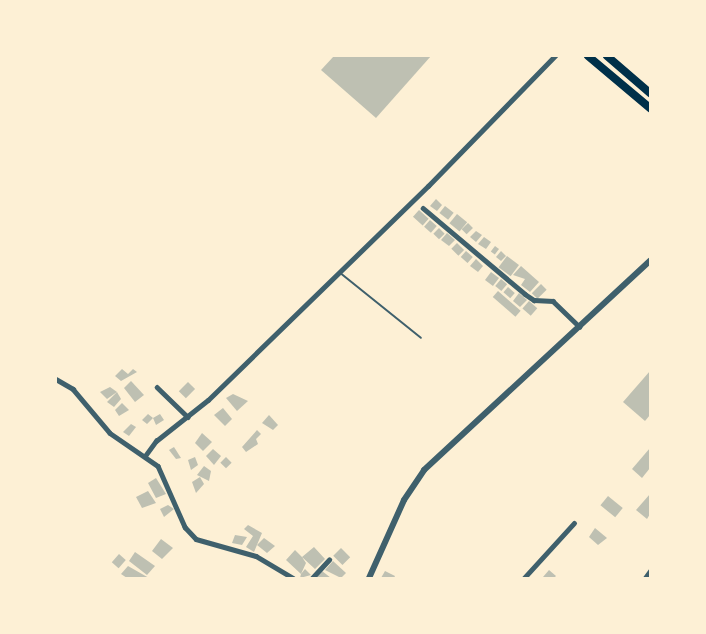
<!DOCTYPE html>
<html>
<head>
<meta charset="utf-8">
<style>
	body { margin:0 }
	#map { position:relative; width:706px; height:634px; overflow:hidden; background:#fdf0d5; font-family:"PT Sans",sans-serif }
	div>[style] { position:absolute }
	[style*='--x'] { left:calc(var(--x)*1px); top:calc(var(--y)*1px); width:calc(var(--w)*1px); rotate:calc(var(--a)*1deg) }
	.building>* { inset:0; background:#bec0b2; transform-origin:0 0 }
	.service>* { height:2px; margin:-1px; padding:0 1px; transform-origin:1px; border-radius:1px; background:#3f606c }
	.minor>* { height:4.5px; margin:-2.25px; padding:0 2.25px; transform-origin:2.25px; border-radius:2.25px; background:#3f606c }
	.tertiary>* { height:6px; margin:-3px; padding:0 3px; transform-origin:3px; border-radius:3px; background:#3f606c }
	.trunk>* { height:8px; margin:-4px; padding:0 4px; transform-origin:4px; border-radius:4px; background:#003049 }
	span { translate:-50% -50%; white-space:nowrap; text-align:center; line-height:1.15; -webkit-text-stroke:4.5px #fdf0d5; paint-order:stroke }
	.frame { position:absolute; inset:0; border:57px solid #fdf0d5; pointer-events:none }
</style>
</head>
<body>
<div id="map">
	<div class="building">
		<i style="clip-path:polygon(334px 56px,431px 56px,376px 118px,321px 70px)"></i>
		<i style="clip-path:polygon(436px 199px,442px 205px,437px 211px,430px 206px)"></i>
		<i style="left:445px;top:206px;width:11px;height:9px;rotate:38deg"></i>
		<i style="left:419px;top:210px;width:13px;height:9px;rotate:42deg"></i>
		<i style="left:457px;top:214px;width:13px;height:12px;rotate:39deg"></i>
		<i style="left:430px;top:220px;width:9px;height:9px;rotate:41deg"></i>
		<i style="left:468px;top:223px;width:7px;height:9px;rotate:45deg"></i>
		<i style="left:439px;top:228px;width:8px;height:8px;rotate:45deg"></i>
		<i style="clip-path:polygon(476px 231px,482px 235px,476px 242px,470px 237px)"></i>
		<i style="clip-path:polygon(447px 233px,455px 240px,449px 246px,441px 240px)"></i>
		<i style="clip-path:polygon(484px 237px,491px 242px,486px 249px,478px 244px)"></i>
		<i style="left:457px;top:243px;width:10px;height:8px;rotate:45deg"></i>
		<i style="left:495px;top:246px;width:5px;height:7px;rotate:37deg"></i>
		<i style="left:466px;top:251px;width:9px;height:8px;rotate:41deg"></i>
		<i style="clip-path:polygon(501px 251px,506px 256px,501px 261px,496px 257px)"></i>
		<i style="left:507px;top:256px;width:15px;height:14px;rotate:37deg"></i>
		<i style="clip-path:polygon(476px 259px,483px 266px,478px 272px,470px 266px)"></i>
		<i style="clip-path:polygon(521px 266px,539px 282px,530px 292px,521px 285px,525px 279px,513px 275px)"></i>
		<i style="left:491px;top:272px;width:10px;height:10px;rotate:37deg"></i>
		<i style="left:501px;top:279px;width:8px;height:9px;rotate:40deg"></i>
		<i style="left:541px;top:284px;width:8px;height:13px;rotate:45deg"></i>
		<i style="left:508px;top:287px;width:9px;height:7px;rotate:41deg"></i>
		<i style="left:498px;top:291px;width:30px;height:8px;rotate:41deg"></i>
		<i style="clip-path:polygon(519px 293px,527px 300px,520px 307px,513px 301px)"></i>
		<i style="left:529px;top:301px;width:11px;height:10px;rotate:41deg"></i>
		<i style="clip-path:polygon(122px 369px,128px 374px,133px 369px,137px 372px,121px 381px,115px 376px)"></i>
		<i style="clip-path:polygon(650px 371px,650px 415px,645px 421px,623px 402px)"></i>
		<i style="clip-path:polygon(131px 381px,144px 395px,135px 402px,124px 388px)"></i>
		<i style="left:188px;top:382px;width:10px;height:13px;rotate:45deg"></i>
		<i style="clip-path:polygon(110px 387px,117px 392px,107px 399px,100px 392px)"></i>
		<i style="clip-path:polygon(117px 392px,121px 399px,114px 407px,107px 402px)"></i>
		<i style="clip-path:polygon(233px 394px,248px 401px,237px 411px,226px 398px)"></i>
		<i style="clip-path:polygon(122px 403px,129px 410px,119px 416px,115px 410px)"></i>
		<i style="clip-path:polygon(223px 408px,232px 419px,225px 426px,214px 415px)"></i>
		<i style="clip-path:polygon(148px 414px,153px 418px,160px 414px,164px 420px,156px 425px,153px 418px,147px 424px,142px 420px)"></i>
		<i style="clip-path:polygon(269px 415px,278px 425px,273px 430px,262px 423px)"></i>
		<i style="clip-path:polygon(131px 424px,136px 427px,129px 436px,123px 432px)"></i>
		<i style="clip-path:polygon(257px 430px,261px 434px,256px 439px,258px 444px,246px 452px,242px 447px)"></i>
		<i style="clip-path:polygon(202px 433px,212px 442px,203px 451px,195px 443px)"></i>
		<i style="clip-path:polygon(174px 447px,181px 458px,176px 459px,169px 450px)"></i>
		<i style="clip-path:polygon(650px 448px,650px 468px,642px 478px,632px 469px)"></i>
		<i style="clip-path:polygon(213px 449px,221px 456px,214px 465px,206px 456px)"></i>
		<i style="clip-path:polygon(195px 457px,198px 465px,191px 470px,188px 460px)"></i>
		<i style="left:226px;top:457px;width:8px;height:8px;rotate:45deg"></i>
		<i style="clip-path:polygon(204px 466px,211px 471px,209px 481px,197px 475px)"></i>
		<i style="clip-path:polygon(200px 477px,204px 484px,196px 493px,192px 482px)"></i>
		<i style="clip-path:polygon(156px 478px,166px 494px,156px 498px,148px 483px)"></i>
		<i style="clip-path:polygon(148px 491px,156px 503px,142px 508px,136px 497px)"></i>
		<i style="clip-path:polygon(650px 494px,650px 514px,647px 519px,636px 510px)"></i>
		<i style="left:608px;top:496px;width:19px;height:12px;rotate:39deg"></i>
		<i style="clip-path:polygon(168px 505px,174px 509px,164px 517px,160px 509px)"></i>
		<i style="clip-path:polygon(248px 525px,262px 533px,254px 552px,246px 547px,253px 536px,244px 529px)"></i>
		<i style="clip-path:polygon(595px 528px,607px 538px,598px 545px,589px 537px)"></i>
		<i style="clip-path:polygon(235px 535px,247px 537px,242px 545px,232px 543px)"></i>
		<i style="clip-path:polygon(264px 538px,275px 546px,267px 553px,257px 545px)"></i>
		<i style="clip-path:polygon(161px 539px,173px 548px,162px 559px,152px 551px)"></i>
		<i style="clip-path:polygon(314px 547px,325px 559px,315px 569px,302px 557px,306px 563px,301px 574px,305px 569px,311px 575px,300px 578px,301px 574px,286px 560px,295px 550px,302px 557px)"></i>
		<i style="left:341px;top:548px;width:13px;height:11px;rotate:45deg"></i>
		<i style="clip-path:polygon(135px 552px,155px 566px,147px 575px,129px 561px)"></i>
		<i style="left:119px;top:554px;width:9px;height:11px;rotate:41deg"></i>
		<i style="clip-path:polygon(333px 561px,346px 573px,341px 578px,325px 570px)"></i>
		<i style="clip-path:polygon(128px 566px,149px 578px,127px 578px,121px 574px)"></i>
		<i style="clip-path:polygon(549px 570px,556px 576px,554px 578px,543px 577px)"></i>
		<i style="clip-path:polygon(322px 571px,331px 578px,316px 578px)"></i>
		<i style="clip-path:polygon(385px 571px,395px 576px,394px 578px,381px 578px)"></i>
	</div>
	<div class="service">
		<i style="--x:339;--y:272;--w:105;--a:38.8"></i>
	</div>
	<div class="minor">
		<i style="--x:423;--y:208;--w:133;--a:40.1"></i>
		<i style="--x:525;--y:294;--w:11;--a:34"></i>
		<i style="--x:534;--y:300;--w:19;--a:3"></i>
		<i style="--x:553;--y:301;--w:37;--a:44"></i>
		<i style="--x:56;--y:379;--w:20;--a:30"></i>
		<i style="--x:73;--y:389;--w:57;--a:49.9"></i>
		<i style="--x:110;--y:433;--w:58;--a:34.5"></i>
		<i style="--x:158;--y:466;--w:67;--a:66.1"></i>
		<i style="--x:185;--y:527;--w:16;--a:47"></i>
		<i style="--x:196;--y:539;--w:62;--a:15.8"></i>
		<i style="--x:256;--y:556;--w:43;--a:30.7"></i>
		<i style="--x:157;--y:387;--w:43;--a:44.1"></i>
		<i style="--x:145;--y:456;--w:19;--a:-54"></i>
		<i style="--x:156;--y:441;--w:66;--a:-38.3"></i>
		<i style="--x:208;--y:400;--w:307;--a:-44.2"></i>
		<i style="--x:428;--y:186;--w:182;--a:-45.7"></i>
		<i style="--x:312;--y:578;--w:25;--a:-47"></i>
		<i style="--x:524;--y:578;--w:74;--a:-47.7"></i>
		<i style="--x:645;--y:578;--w:9;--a:-54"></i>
	</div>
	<div class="tertiary">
		<i style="--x:369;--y:578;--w:85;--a:-65.8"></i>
		<i style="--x:404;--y:500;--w:36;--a:-56"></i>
		<i style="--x:424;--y:470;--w:308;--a:-42.8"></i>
	</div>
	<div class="trunk">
		<i style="--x:588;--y:56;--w:81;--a:40"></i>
		<i style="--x:607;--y:56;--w:57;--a:40.7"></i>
	</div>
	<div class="frame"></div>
</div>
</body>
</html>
